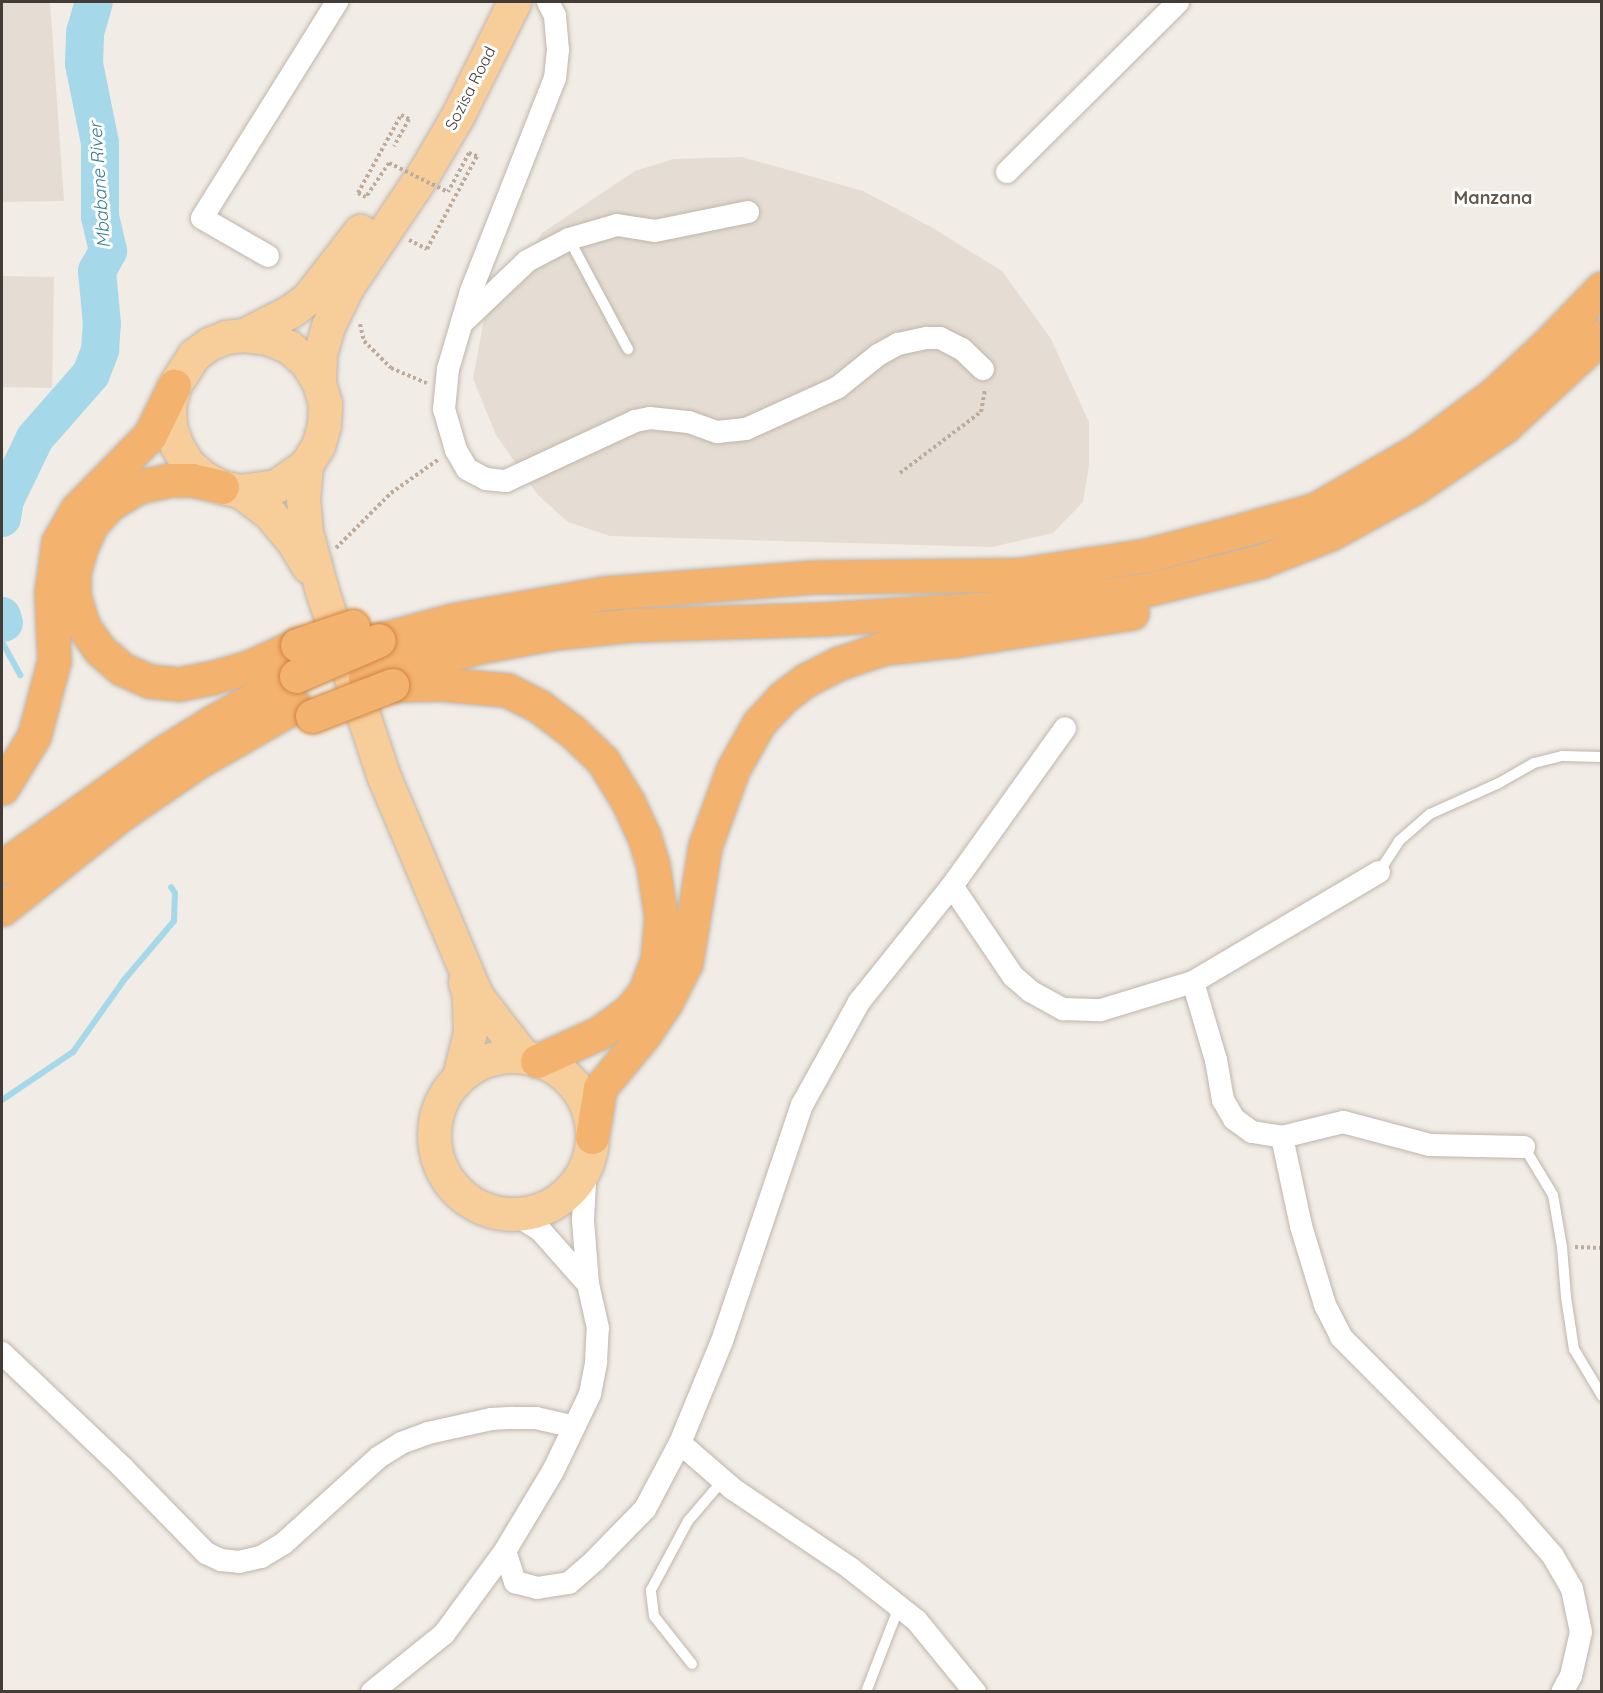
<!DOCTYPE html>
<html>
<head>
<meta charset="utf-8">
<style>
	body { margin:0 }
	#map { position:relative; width:1603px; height:1693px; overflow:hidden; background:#f1ece5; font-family:Quicksand,sans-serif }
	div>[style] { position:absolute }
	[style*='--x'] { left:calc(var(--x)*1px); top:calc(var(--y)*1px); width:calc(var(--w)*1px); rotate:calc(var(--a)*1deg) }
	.residential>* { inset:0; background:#e5ddd3; transform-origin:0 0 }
	.stream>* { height:6px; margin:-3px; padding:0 3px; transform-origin:3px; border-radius:3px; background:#a5d9ea }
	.river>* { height:38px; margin:-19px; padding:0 19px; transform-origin:19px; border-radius:19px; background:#a5d9ea }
	.path>* { height:4px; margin-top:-2px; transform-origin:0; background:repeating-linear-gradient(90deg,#bdab9b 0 3px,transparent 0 6px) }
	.roads { filter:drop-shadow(0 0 2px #bfb5ab) drop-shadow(0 0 2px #bfb5ab) }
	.lane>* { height:10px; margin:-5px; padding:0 5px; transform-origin:5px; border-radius:5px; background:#fff }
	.street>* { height:22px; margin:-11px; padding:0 11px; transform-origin:11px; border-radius:11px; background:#fff }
	.primary>* { height:33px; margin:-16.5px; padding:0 16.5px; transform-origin:16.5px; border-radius:16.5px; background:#f7cd99 }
	.primary>.ring { margin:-16.5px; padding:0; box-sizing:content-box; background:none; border:33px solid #f7cd99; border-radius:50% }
	.highway>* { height:33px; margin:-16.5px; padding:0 16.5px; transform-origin:16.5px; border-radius:16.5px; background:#f3b26e }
	.path-bridge>* { height:4px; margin-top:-2px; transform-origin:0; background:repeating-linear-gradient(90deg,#bdab9b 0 3px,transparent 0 6px) }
	.bridges { filter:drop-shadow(0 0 2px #d1843f) drop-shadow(0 0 2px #d1843f) }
	.highway-bridge>* { height:33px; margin:-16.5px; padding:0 16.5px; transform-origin:16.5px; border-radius:16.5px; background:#f3b26e }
	span { translate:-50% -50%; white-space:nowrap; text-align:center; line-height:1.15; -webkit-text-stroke:6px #fff; paint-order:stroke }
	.street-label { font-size:16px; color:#433b35 }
	.water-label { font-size:18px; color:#337d98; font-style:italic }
	.neighbourhood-label { font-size:18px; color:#65584d; font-weight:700 }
	.frame { position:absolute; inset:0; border:3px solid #433b35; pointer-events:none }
</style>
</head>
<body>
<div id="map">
	<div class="residential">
		<i style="clip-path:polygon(2px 2px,50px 2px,64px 201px,2px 202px)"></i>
		<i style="clip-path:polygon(742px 157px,863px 191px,931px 227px,1002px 271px,1051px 339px,1089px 422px,1089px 466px,1083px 502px,1053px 533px,992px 547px,610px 536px,568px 522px,538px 495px,496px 435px,473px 379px,485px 313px,542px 233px,635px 171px,673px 159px)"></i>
		<i style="left:54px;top:277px;width:111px;height:52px;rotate:91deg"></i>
	</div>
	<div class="stream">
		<i style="--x:2;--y:635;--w:12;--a:-81"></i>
		<i style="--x:2;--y:642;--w:38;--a:61"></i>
		<i style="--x:2;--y:1100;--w:86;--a:-34.1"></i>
		<i style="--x:73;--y:1052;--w:88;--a:-54.7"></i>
		<i style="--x:124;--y:980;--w:77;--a:-49.7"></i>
		<i style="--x:174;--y:921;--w:28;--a:-88"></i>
		<i style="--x:175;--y:893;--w:7;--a:-124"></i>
	</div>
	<div class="river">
		<i style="--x:2;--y:518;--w:18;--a:-81"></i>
		<i style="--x:5;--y:500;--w:69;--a:-64.2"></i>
		<i style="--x:35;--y:438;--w:85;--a:-48.8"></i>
		<i style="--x:91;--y:374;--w:26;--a:-69"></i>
		<i style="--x:100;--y:350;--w:26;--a:-86"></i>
		<i style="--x:102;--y:324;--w:53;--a:-95.4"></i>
		<i style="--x:97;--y:271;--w:23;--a:-61"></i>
		<i style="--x:108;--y:251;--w:35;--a:-103"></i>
		<i style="--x:100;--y:217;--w:74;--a:-90"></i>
		<i style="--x:100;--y:143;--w:81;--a:-101.4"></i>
		<i style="--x:84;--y:64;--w:31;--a:-88"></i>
		<i style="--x:85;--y:33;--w:32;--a:-74"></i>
		<i style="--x:2;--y:616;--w:7;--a:74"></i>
	</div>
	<div class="path">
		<i style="--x:389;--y:163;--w:41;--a:124.1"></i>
		<i style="--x:366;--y:197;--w:9;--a:-153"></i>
		<i style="--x:358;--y:193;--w:89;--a:-61.1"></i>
		<i style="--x:401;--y:115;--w:9;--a:27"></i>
		<i style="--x:409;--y:119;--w:31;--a:119"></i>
		<i style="--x:409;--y:240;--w:20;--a:27"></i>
		<i style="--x:427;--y:249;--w:106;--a:-61.7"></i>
		<i style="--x:477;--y:156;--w:9;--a:-159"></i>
		<i style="--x:469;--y:153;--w:44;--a:118.3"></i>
		<i style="--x:360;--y:324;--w:17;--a:77"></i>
		<i style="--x:364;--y:341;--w:38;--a:45"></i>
		<i style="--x:391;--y:368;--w:39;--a:23"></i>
		<i style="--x:900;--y:473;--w:101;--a:-37"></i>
		<i style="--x:981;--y:412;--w:23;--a:-80"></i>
		<i style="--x:336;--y:548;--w:78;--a:-45"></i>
		<i style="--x:391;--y:493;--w:59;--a:-35.3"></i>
		<i style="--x:1575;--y:1247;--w:27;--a:2"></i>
	</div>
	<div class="roads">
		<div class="lane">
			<i style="--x:569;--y:239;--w:125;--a:61.8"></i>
			<i style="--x:1379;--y:872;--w:37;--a:-57"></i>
			<i style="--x:1399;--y:841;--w:41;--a:-41.1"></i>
			<i style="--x:1430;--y:814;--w:76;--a:-24.2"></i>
			<i style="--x:1499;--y:783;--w:40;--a:-29.7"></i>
			<i style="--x:1534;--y:763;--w:29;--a:-14"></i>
			<i style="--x:1562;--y:756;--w:40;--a:1.4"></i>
			<i style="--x:1524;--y:1147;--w:56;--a:58.9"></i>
			<i style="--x:1553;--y:1195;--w:53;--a:80.2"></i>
			<i style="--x:1562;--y:1247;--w:50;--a:85.4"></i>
			<i style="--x:1566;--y:1297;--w:53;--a:81.3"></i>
			<i style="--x:1574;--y:1349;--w:55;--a:59.2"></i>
			<i style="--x:692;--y:1664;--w:61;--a:-128.4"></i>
			<i style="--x:654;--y:1616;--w:26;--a:-97"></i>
			<i style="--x:651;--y:1590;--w:78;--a:-61.8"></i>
			<i style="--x:688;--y:1521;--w:54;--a:-49.5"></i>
			<i style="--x:866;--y:1692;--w:91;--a:-68.8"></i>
		</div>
		<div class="street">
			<i style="--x:548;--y:2;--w:16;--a:63"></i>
			<i style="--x:555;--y:16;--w:34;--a:85"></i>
			<i style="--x:558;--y:50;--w:28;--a:96"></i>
			<i style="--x:555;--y:78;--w:229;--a:111.5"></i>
			<i style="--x:471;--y:291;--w:81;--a:106.4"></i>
			<i style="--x:448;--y:369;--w:40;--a:95.7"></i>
			<i style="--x:444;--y:409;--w:43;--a:73.7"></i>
			<i style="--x:456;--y:450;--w:22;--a:60"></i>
			<i style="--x:467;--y:469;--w:21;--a:28"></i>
			<i style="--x:486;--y:479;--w:20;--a:6"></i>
			<i style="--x:506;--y:481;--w:142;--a:-24.9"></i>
			<i style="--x:635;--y:421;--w:15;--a:-11"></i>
			<i style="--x:650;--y:418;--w:39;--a:6"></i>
			<i style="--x:689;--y:422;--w:30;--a:20"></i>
			<i style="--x:717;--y:432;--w:29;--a:-6"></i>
			<i style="--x:746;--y:429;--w:100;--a:-24.3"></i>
			<i style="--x:837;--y:388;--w:53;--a:-38.8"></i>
			<i style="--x:878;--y:355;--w:23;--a:-29"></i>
			<i style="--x:898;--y:344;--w:30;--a:-12"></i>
			<i style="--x:927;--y:338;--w:13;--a:0"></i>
			<i style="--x:940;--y:338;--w:25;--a:27"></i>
			<i style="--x:962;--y:349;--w:29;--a:44"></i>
			<i style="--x:1007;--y:172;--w:241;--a:-44.8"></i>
			<i style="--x:268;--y:256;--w:76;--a:-150.1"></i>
			<i style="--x:202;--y:218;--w:255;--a:-58"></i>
			<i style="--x:462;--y:323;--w:90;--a:-43.6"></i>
			<i style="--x:527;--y:261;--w:47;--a:-27.6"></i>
			<i style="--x:569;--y:239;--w:50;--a:-16.3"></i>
			<i style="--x:617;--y:225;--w:38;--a:9"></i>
			<i style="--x:655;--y:231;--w:95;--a:-11.5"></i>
			<i style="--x:952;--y:886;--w:109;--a:55.9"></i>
			<i style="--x:1013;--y:976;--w:23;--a:41"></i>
			<i style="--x:1030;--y:991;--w:38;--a:29"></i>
			<i style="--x:1063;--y:1009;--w:38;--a:2"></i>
			<i style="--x:1101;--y:1010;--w:96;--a:-16.9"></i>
			<i style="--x:1193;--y:982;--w:216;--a:-30.6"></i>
			<i style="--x:1193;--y:982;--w:81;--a:73.6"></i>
			<i style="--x:1216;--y:1060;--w:41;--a:80.1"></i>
			<i style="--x:1223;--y:1100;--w:22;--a:60"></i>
			<i style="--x:1234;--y:1119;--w:22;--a:36"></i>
			<i style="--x:1252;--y:1132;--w:30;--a:9"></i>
			<i style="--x:1282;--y:1137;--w:63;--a:-13.8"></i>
			<i style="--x:1343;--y:1122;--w:90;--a:14.8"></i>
			<i style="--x:1430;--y:1145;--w:94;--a:1.2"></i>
			<i style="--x:1282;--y:1137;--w:91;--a:77.9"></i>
			<i style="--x:1301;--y:1226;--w:83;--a:73.1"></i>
			<i style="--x:1325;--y:1305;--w:36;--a:63"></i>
			<i style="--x:1341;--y:1337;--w:240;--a:45.2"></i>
			<i style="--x:1510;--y:1507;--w:65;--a:48.7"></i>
			<i style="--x:1553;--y:1556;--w:38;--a:60"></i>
			<i style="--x:1572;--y:1589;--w:44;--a:78.2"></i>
			<i style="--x:1581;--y:1632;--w:45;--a:102.8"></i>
			<i style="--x:1571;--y:1676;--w:18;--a:119"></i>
			<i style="--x:515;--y:1214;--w:31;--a:33"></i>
			<i style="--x:541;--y:1231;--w:71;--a:48.4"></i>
			<i style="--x:2;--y:1353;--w:167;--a:43.5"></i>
			<i style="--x:123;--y:1468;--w:119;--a:45.7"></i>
			<i style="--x:206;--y:1553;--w:17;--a:25"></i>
			<i style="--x:221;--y:1560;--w:18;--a:6"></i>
			<i style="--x:239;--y:1562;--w:23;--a:-13"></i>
			<i style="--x:261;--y:1557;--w:26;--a:-31"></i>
			<i style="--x:283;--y:1544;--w:130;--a:-42.2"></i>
			<i style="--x:379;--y:1457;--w:26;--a:-32"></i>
			<i style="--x:401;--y:1443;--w:29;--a:-20"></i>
			<i style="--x:428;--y:1433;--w:65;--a:-12.5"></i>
			<i style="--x:491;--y:1419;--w:22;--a:-3"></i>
			<i style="--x:513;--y:1418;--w:23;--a:0"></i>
			<i style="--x:536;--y:1418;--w:39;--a:13"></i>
			<i style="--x:680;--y:1443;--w:70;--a:41"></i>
			<i style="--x:733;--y:1489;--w:141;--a:34"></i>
			<i style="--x:850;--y:1568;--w:85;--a:38.3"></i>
			<i style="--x:917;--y:1621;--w:92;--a:50.8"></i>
			<i style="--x:505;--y:1551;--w:33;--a:72"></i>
			<i style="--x:515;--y:1582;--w:23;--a:15"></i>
			<i style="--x:537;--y:1588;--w:32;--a:-9"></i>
			<i style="--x:569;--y:1583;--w:35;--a:-41"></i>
			<i style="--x:595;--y:1560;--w:71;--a:-45.6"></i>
			<i style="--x:645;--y:1509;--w:75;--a:-62.1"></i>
			<i style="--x:680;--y:1443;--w:110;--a:-67.6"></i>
			<i style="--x:722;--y:1341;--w:249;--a:-71.3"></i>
			<i style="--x:802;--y:1105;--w:118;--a:-61"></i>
			<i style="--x:859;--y:1002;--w:149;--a:-51.3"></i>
			<i style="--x:952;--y:886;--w:194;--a:-54.4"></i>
			<i style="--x:372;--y:1692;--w:92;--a:-38.9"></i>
			<i style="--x:444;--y:1634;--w:103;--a:-53.7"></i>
			<i style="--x:505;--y:1551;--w:93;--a:-59"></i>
			<i style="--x:553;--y:1471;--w:85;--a:-64.3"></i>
			<i style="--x:590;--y:1394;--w:33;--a:-79"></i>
			<i style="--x:596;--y:1362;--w:34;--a:-87"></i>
			<i style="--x:598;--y:1328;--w:45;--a:-102.8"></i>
			<i style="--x:588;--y:1284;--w:64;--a:-94.5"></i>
			<i style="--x:583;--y:1220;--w:55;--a:-86.9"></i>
		</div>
		<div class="primary">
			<i style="--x:244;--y:335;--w:53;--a:-27.1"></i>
			<i style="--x:291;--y:311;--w:21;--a:-37"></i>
			<i style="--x:308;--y:298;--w:85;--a:-52.2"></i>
			<i style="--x:319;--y:383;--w:23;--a:-121"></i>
			<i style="--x:307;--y:363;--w:24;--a:-138"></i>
			<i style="--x:289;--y:347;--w:23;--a:-157"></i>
			<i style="--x:268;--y:338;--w:24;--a:-173"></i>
			<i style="--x:244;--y:335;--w:18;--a:174"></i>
			<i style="--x:226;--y:337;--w:18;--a:158"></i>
			<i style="--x:209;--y:344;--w:19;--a:144"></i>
			<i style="--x:194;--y:355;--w:37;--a:123"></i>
			<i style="--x:174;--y:386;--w:21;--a:104"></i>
			<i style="--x:169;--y:406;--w:21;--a:87"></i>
			<i style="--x:170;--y:427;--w:20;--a:70"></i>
			<i style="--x:177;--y:446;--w:21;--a:59"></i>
			<i style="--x:188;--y:464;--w:21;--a:41"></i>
			<i style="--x:204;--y:478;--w:20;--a:27"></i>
			<i style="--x:222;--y:487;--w:18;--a:13"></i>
			<i style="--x:240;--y:491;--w:36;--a:-8"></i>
			<i style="--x:276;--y:486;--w:37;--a:-35"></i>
			<i style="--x:306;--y:465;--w:22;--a:-58"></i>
			<i style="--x:318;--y:446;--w:22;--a:-74"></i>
			<i style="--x:324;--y:425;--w:21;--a:-87"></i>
			<i style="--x:325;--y:404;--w:22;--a:-106"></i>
			<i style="--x:319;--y:383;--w:29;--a:-88"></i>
			<i style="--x:320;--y:354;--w:29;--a:-74"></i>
			<i style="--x:328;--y:326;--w:43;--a:-64"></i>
			<i style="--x:347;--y:287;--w:138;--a:-56"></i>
			<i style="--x:424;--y:173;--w:67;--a:-59.6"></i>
			<i style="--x:458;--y:115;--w:126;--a:-63.6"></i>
			<i style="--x:306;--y:465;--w:33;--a:95"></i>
			<i style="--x:303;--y:498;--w:34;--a:85"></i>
			<i style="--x:306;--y:532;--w:61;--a:74.8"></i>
			<i style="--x:322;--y:591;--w:196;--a:71.6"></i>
			<i style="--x:384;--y:777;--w:237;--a:67.1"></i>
			<i style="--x:476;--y:995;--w:78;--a:52.3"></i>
			<i style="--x:240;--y:491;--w:38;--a:37"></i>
			<i style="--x:270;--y:514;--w:38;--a:50"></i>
			<i style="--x:294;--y:543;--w:27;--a:59"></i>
			<i class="ring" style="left:434px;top:1056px;width:125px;height:125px"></i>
			<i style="--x:459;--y:1077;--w:46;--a:-76.3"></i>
			<i style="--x:470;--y:1032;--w:36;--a:-92"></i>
			<i style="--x:469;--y:996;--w:15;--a:-106"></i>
		</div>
		<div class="highway">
			<i style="--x:222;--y:487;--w:31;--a:-167"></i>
			<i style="--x:192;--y:480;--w:22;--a:180"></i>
			<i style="--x:170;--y:480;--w:33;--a:168"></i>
			<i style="--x:138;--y:487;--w:33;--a:149"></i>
			<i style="--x:110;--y:504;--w:28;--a:132"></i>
			<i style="--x:91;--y:525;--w:27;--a:114"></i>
			<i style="--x:80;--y:550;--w:23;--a:105"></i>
			<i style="--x:74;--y:572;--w:24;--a:90"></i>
			<i style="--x:74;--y:596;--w:31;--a:73"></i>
			<i style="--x:83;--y:626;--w:29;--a:55"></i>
			<i style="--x:100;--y:650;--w:29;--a:41"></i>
			<i style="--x:122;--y:669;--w:30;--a:24"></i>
			<i style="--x:149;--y:681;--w:30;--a:6"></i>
			<i style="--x:179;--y:684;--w:33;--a:-11"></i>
			<i style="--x:211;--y:678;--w:40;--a:-16"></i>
			<i style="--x:249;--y:667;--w:53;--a:-24.6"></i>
			<i style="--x:379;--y:640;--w:77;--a:-15.1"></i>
			<i style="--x:453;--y:620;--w:154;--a:-10.1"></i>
			<i style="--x:605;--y:593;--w:207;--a:-4.4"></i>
			<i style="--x:811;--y:577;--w:206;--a:-0.6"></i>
			<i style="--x:1017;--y:575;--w:132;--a:-8.7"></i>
			<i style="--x:1147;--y:555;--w:98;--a:-14.7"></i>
			<i style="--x:1242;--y:530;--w:77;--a:-15.8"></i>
			<i style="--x:1316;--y:509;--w:116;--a:-29.9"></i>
			<i style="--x:1417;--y:451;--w:96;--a:-36.5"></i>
			<i style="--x:1494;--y:394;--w:72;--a:-42.8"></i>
			<i style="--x:1547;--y:345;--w:79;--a:-46"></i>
			<i style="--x:365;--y:678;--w:117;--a:-15.3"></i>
			<i style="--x:478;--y:647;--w:77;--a:-10.4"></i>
			<i style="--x:554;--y:633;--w:77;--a:-5.9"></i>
			<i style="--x:631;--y:625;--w:192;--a:-1.8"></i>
			<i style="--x:823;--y:619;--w:200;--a:-3.7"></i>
			<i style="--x:1023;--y:606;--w:127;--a:-7.7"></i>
			<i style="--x:1149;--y:589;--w:116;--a:-13.9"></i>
			<i style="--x:1262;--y:561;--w:73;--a:-21.7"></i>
			<i style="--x:1330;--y:534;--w:96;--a:-28.7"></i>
			<i style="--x:1414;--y:488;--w:109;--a:-34.1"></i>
			<i style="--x:1504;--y:427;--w:134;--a:-42.9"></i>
			<i style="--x:392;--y:685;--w:48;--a:-1.2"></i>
			<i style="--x:440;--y:684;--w:67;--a:5.1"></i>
			<i style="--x:507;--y:690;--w:37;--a:27"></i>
			<i style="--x:540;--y:707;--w:41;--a:37.1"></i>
			<i style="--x:573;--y:732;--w:42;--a:44"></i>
			<i style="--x:603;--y:761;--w:48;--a:58.6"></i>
			<i style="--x:628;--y:802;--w:38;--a:65"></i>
			<i style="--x:644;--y:836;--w:31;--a:73"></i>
			<i style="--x:653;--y:866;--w:52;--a:81.1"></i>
			<i style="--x:661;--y:917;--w:43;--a:95.3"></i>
			<i style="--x:657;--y:960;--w:34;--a:111"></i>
			<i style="--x:645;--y:992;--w:26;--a:130"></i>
			<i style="--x:628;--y:1012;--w:36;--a:144"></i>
			<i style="--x:599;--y:1033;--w:68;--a:155.7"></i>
			<i style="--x:2;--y:788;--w:61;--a:-58.4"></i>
			<i style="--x:34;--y:736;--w:78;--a:-75.1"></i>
			<i style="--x:54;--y:661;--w:68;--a:-92.5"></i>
			<i style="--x:51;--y:593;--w:51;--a:-82.2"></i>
			<i style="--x:58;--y:542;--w:38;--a:-60"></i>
			<i style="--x:77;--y:509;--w:104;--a:-45.4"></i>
			<i style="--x:150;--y:435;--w:55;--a:-63.9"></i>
			<i style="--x:2;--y:867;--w:199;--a:-35.4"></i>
			<i style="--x:164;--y:752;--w:59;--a:-31.8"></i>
			<i style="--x:214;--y:721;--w:94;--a:-28.8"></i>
			<i style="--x:2;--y:909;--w:149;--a:-38.5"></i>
			<i style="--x:119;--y:816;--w:93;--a:-34.5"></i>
			<i style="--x:196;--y:763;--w:114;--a:-29.9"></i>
			<i style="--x:592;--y:1137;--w:50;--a:-80.7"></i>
			<i style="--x:600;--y:1088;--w:69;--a:-50.3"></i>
			<i style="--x:644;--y:1035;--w:40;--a:-56"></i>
			<i style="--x:666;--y:1002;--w:44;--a:-62.9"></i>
			<i style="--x:686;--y:963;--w:119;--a:-80.8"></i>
			<i style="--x:705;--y:846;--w:82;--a:-70"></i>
			<i style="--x:733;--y:769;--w:53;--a:-60.5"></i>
			<i style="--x:759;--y:723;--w:34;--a:-47"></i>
			<i style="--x:782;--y:698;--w:30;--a:-37"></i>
			<i style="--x:806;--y:680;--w:38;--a:-27"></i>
			<i style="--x:840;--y:663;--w:46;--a:-18.8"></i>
			<i style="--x:884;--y:648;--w:75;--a:-6.1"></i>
			<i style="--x:959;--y:640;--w:175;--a:-8.9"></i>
		</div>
	</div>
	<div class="path-bridge">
		<i style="--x:389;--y:163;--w:66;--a:26.2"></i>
	</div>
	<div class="bridges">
		<div class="highway-bridge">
			<i style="--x:297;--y:645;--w:59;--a:-18.7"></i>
			<i style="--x:296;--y:676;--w:90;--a:-23.4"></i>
			<i style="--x:312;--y:716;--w:86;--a:-21.2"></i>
		</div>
	</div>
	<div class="street-label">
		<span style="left:470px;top:88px;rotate:-63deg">Sozisa Road</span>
	</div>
	<div class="water-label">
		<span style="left:100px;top:185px;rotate:-94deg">Mbabane River</span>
	</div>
	<div class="neighbourhood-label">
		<span style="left:1493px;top:198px">Manzana</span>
	</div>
	<div class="frame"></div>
</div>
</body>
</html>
